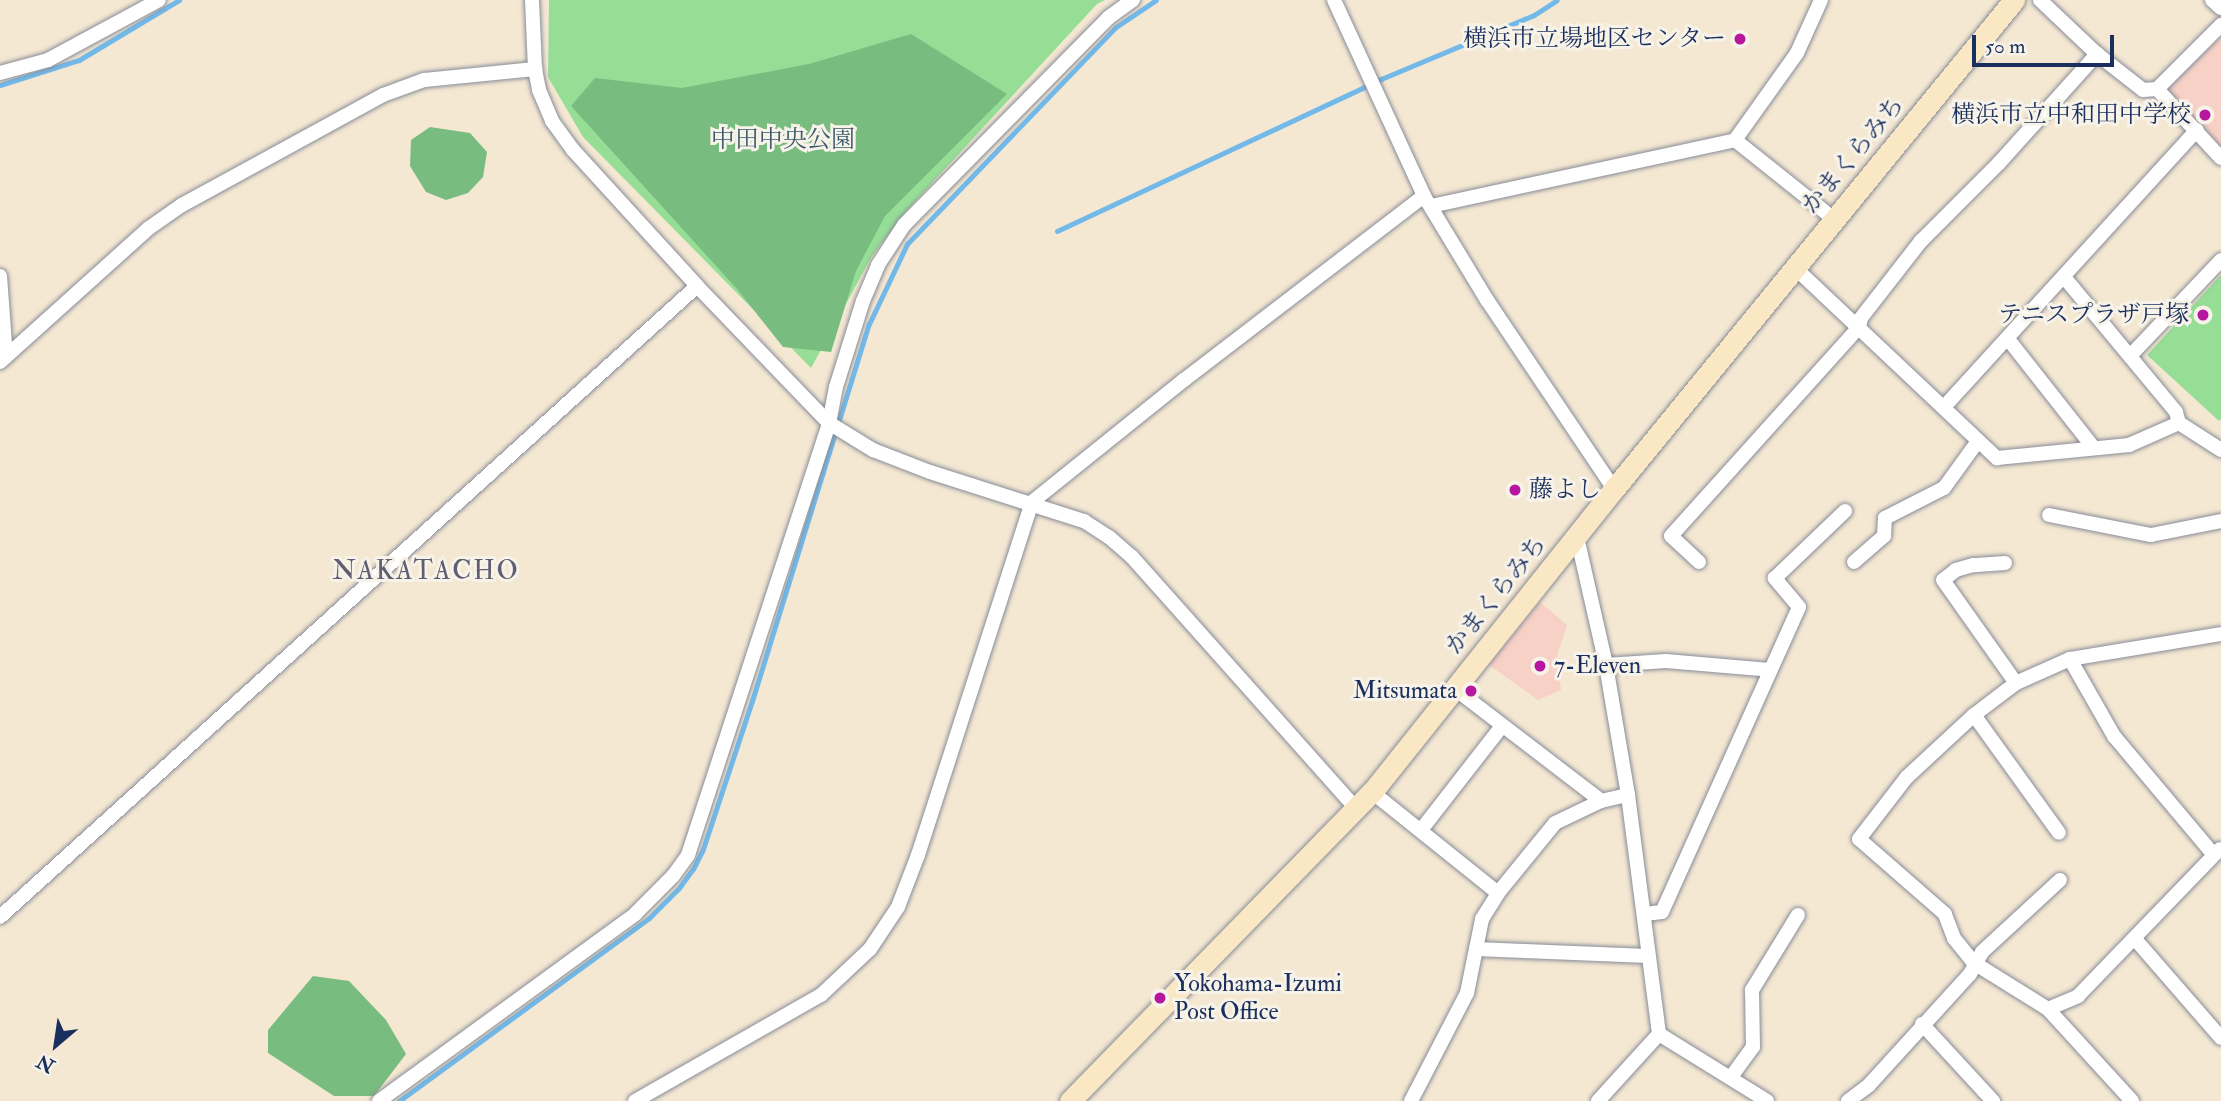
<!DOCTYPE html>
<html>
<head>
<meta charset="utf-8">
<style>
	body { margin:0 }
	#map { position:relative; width:2221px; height:1101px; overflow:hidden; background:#f5e8d3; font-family:"IM FELL Double Pica","Noto Serif JP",serif }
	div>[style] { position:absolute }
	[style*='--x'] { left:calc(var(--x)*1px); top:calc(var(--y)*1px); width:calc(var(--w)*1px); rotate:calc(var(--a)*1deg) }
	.built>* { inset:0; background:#f7d1c6 }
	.green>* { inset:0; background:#96dd96 }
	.forest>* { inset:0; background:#78bc7f }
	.stream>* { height:5px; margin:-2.5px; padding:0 2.5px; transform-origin:2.5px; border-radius:2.5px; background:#72b9e9 }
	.roads { filter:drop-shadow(0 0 2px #888c98) drop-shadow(0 0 2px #888c98) }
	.street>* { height:14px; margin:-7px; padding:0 7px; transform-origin:7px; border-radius:7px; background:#fff }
	.secondary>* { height:21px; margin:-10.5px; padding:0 10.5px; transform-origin:10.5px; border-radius:10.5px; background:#fae7c3 }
	.dots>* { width:19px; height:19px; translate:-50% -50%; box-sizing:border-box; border:4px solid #f7f3e8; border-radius:50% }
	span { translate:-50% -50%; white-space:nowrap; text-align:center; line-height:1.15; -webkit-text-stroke:6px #f7f3e8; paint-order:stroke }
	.poi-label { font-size:24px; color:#1b2f5e }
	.right { translate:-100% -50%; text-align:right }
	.left { translate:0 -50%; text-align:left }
	.park-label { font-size:24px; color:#3a5a6c }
	.street-label { font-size:24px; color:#1b2f5e }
	.neighbourhood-label { font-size:26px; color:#605e72; letter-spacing:2px }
	.north { position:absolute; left:21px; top:1010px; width:70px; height:70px; -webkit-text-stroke:5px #f7f3e8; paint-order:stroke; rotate:209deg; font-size:19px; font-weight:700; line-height:28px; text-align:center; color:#1b2f5e }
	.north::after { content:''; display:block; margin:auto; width:24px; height:32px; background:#1b2f5e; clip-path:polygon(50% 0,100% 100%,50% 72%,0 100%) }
	.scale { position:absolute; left:1972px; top:35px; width:142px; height:32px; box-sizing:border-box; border:4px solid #1b2f5e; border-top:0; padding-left:9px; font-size:21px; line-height:24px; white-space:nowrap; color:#1b2f5e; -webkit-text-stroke:5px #f7f3e8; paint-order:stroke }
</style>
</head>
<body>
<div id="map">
	<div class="built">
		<i style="clip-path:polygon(2221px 37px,2221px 149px,2167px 93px,2167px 87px)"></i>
		<i style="clip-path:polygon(1540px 602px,1567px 625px,1557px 656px,1561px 690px,1538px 700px,1489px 665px)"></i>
	</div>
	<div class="green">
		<i style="clip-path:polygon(549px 0,1105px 0,1097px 4px,908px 209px,872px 256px,811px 368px,583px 137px,548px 77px)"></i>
		<i style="clip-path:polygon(2221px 275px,2221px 419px,2219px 421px,2147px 355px)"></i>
	</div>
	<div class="forest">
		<i style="clip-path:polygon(911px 34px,1007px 94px,885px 216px,856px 271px,831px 352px,783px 347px,737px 289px,571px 106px,595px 78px,682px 88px,809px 64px)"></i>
		<i style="clip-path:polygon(430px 127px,470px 133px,487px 152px,483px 177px,468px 193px,446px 200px,426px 192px,410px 166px,411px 140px)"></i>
		<i style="clip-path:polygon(313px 976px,349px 981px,386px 1020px,406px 1054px,374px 1096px,334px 1096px,268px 1053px,268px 1030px)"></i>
	</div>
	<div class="stream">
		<i style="--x:0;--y:85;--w:83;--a:-17.6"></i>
		<i style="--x:79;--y:60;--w:117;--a:-31"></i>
		<i style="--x:1057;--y:231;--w:358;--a:-25.1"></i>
		<i style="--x:1381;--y:79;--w:166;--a:-22.7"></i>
		<i style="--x:1534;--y:15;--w:27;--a:-33"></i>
		<i style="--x:399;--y:1101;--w:310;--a:-36.2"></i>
		<i style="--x:649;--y:918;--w:42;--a:-45"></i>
		<i style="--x:679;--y:888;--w:24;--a:-54"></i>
		<i style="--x:693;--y:869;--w:22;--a:-63"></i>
		<i style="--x:703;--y:849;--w:156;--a:-71.7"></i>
		<i style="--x:752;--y:701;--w:395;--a:-72.8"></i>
		<i style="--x:869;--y:324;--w:89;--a:-64.6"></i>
		<i style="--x:907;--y:244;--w:301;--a:-46.1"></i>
		<i style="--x:1116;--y:27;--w:48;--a:-34"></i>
	</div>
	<div class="roads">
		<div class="street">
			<i style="--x:532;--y:0;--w:69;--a:87.5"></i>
			<i style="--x:535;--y:69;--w:21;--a:79"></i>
			<i style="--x:539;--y:90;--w:34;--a:67"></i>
			<i style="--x:552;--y:121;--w:36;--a:54"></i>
			<i style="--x:573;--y:150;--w:184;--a:47.6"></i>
			<i style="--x:697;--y:286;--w:190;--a:46.1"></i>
			<i style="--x:829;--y:423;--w:52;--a:31.5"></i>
			<i style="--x:873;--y:450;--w:61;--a:21.1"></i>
			<i style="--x:930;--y:472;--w:162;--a:17.7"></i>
			<i style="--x:1084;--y:521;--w:30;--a:33"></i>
			<i style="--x:1109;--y:537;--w:30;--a:41"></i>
			<i style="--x:1132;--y:557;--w:336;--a:48.3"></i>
			<i style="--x:1334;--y:0;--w:216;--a:65.3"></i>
			<i style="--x:1424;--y:196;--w:122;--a:58.8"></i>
			<i style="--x:1487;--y:300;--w:228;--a:56.1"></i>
			<i style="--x:2040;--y:0;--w:79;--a:43.5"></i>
			<i style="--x:2097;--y:54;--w:58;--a:38"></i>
			<i style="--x:2143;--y:90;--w:14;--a:-4"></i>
			<i style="--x:2157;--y:89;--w:94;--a:47.2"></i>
			<i style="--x:2212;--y:0;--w:12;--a:42"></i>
			<i style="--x:0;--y:73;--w:50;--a:-15.2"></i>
			<i style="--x:48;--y:60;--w:126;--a:-28.4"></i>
			<i style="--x:2157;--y:89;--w:91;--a:-45"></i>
			<i style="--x:1735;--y:140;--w:127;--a:38.6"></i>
			<i style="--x:1431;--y:206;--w:311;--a:-12.2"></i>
			<i style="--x:1735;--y:140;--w:107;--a:-54.5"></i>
			<i style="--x:1797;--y:53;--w:58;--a:-65.6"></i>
			<i style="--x:1794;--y:267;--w:279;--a:43.3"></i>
			<i style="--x:1997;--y:458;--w:133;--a:-5.6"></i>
			<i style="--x:2129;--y:445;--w:55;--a:-23.7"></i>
			<i style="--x:0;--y:276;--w:81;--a:85.8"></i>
			<i style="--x:2064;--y:277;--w:175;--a:50.3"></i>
			<i style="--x:2176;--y:412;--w:11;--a:75"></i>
			<i style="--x:2179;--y:423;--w:50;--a:32.7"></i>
			<i style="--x:2008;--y:339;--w:137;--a:51.8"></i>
			<i style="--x:2130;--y:356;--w:132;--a:-46.5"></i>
			<i style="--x:0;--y:362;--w:200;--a:-42"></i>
			<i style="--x:149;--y:228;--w:40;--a:-34.9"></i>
			<i style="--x:182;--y:205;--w:229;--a:-28.7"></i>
			<i style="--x:383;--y:95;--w:44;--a:-20.1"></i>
			<i style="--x:424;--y:80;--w:112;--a:-5.7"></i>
			<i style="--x:1944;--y:407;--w:375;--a:-47.6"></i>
			<i style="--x:2049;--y:515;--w:104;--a:11.1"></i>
			<i style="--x:2151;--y:535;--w:71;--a:-11.3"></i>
			<i style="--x:1577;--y:537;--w:131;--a:77.2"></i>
			<i style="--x:1606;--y:665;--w:132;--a:80.4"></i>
			<i style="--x:1628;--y:795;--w:241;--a:82.6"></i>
			<i style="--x:1699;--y:562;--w:38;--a:-137"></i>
			<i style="--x:1671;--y:536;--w:281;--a:-48"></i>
			<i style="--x:1859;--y:327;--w:9;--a:-77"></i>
			<i style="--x:1861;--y:318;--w:98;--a:-52.1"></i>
			<i style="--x:1921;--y:241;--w:110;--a:-45"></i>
			<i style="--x:1999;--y:163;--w:147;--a:-48"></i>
			<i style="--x:1854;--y:562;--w:40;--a:-41"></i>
			<i style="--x:1884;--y:536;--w:18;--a:-87"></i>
			<i style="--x:1885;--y:518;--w:66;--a:-27"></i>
			<i style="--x:1944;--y:488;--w:58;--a:-54.1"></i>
			<i style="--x:2005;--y:563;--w:32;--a:176"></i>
			<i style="--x:1973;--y:565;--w:18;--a:164"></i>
			<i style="--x:1956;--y:570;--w:16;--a:142"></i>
			<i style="--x:1943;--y:580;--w:126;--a:54.7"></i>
			<i style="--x:2070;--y:659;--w:89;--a:60.3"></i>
			<i style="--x:2114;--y:736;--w:154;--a:50"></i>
			<i style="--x:1606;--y:665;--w:60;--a:-3.8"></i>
			<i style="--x:1666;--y:661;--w:104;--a:4.9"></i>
			<i style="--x:1454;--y:688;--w:185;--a:37.5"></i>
			<i style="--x:1974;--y:715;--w:145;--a:54.2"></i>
			<i style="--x:1372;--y:792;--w:161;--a:38.7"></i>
			<i style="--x:1421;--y:830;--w:132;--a:-52.1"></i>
			<i style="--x:1645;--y:914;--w:17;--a:-7"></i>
			<i style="--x:1662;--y:912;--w:334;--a:-65.8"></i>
			<i style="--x:1799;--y:607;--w:38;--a:-130"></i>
			<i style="--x:1775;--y:578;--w:97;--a:-43.7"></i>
			<i style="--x:0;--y:917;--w:940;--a:-42.15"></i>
			<i style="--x:2135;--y:939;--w:131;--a:49"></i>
			<i style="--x:1476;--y:949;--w:171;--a:2.3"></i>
			<i style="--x:2048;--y:1009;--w:33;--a:-23"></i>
			<i style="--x:2078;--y:996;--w:204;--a:-46"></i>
			<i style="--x:1922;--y:1024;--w:105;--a:47.3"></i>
			<i style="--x:1659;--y:1034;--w:127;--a:31.8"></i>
			<i style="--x:1731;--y:1077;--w:37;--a:-54"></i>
			<i style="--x:1753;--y:1047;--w:57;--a:-91"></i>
			<i style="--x:1752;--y:990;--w:88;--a:-58.5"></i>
			<i style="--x:379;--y:1101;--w:317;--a:-36.1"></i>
			<i style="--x:635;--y:914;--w:54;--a:-45"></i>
			<i style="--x:673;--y:876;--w:26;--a:-54"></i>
			<i style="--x:688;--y:855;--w:454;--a:-71.9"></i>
			<i style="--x:829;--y:423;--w:37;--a:-79"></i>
			<i style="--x:836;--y:387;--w:90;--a:-72.6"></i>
			<i style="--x:863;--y:301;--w:39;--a:-67"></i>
			<i style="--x:878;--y:265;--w:48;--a:-57"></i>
			<i style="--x:904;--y:225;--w:291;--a:-45.4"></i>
			<i style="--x:1108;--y:18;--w:31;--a:-36"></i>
			<i style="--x:635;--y:1101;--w:214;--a:-29.7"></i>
			<i style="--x:821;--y:995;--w:67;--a:-43.2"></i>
			<i style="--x:870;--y:949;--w:50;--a:-56.3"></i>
			<i style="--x:898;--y:907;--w:56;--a:-69"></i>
			<i style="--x:918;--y:855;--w:371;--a:-72.1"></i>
			<i style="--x:1032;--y:502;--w:195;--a:-38.8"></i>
			<i style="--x:1184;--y:380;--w:302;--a:-37.5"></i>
			<i style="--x:1411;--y:1101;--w:122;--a:-62.6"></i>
			<i style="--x:1467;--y:993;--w:76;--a:-78.5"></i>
			<i style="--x:1482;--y:919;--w:31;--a:-58"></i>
			<i style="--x:1498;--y:893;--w:90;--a:-50.8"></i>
			<i style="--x:1555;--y:823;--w:51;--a:-25.6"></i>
			<i style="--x:1601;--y:801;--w:28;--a:-13"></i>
			<i style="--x:1598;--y:1101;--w:91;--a:-47.7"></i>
			<i style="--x:1848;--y:1101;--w:26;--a:-37"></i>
			<i style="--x:1869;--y:1085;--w:150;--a:-47.7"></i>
			<i style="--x:1970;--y:974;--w:25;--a:-61"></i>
			<i style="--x:1982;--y:952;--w:106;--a:-42.7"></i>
			<i style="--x:2132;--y:1101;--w:125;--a:-132.4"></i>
			<i style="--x:2048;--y:1009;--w:87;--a:-148.1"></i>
			<i style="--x:1974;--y:963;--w:32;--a:-129"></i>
			<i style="--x:1954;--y:938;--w:26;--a:-111"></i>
			<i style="--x:1945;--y:914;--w:114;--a:-138.9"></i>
			<i style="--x:1859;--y:839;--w:78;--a:-52.3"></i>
			<i style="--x:1907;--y:777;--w:91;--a:-42.8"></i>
			<i style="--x:1974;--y:715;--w:53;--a:-37.3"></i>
			<i style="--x:2016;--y:683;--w:59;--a:-24"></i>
			<i style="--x:2070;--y:659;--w:153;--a:-9.4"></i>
		</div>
		<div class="secondary">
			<i style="--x:1070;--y:1101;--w:432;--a:-45.7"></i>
			<i style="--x:1372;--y:792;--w:388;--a:-51.4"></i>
			<i style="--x:1614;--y:489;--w:632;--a:-50.72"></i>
		</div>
	</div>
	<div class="dots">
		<i style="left:1740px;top:39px;background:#b5179e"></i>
		<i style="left:2205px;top:115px;background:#b5179e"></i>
		<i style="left:2203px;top:315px;background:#b5179e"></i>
		<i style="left:1515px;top:490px;background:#b5179e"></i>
		<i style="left:1540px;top:666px;background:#b5179e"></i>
		<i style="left:1471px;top:691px;background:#b5179e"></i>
		<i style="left:1160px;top:998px;background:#b5179e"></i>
	</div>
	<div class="poi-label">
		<span class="right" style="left:1726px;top:39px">横浜市立場地区センター</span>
		<span class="right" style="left:2191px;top:115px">横浜市立中和田中学校</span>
		<span class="right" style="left:2189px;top:315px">テニスプラザ戸塚</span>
		<span class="left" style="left:1529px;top:490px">藤よし</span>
		<span class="left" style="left:1554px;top:666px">7-Eleven</span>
		<span class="right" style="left:1457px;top:691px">Mitsumata</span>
		<span class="left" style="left:1174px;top:998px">Yokohama-Izumi<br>Post Office</span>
	</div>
	<div class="park-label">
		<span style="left:783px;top:140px">中田中央公園</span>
	</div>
	<div class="street-label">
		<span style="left:1853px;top:155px;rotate:-50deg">かまくらみち</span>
		<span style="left:1496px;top:595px;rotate:-51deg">かまくらみち</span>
	</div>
	<div class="neighbourhood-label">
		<span style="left:426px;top:572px">NAKATACHO</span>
	</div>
	<div class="north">N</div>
	<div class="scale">50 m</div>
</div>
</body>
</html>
